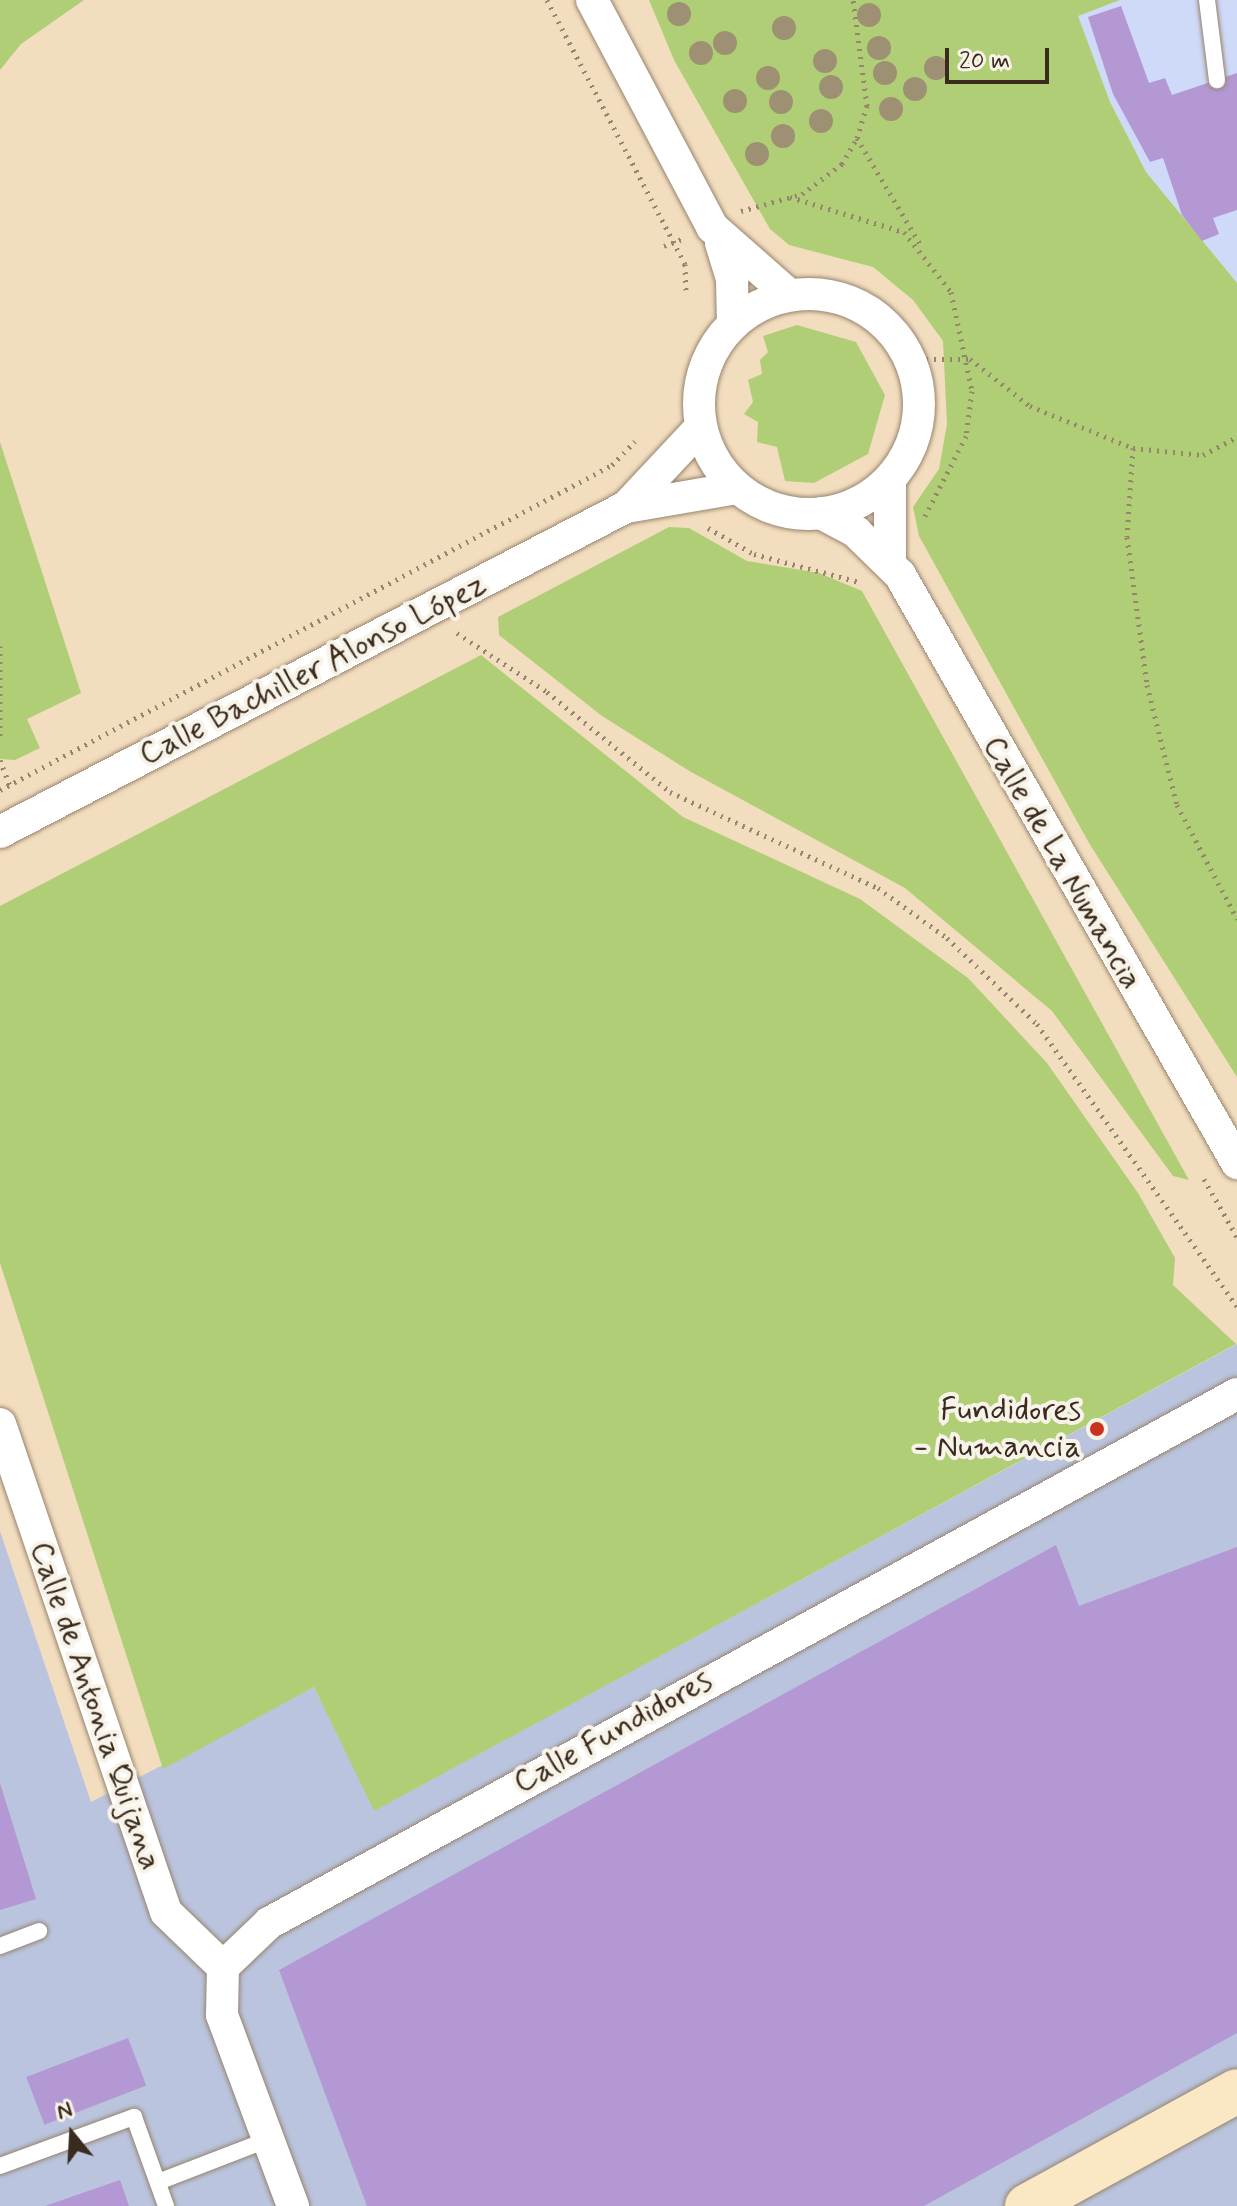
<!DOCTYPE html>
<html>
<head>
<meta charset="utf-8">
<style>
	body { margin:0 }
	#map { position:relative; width:1237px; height:2206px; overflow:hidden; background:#f3ddbf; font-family:Mynerve,sans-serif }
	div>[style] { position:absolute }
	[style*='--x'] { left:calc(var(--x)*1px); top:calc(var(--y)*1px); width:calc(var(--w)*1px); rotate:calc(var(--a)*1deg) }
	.built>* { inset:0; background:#cfdaf9 }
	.industrial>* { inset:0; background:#bac4de }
	.green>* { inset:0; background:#b0ce75 }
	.building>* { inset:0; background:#b398d3; transform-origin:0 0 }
	.path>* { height:5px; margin-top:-2.5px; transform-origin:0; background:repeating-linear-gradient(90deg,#97846e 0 2px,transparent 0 8px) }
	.roads { filter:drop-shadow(0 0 2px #97846e) drop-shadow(0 0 2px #97846e) }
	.lane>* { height:16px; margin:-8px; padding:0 8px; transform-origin:8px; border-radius:8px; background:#fff }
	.street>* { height:32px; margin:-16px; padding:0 16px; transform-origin:16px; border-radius:16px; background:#fff }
	.street>.ring { margin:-16px; padding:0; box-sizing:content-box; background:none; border:32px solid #fff; border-radius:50% }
	.secondary>* { height:44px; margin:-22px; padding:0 22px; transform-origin:22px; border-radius:22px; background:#fae7c3 }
	.trees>* { width:24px; height:24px; margin:-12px; border-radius:50%; background:#9e9173 }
	.dots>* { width:22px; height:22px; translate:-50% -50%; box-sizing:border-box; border:4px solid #f7f3e8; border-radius:50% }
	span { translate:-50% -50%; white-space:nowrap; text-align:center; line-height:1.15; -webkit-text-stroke:8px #f7f3e8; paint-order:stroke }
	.street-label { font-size:32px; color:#3b2a1e }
	.poi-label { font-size:32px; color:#3b2a1e }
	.right { translate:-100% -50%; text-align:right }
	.north { position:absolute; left:32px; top:2094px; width:80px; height:80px; -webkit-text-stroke:6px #f7f3e8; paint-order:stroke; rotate:342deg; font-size:22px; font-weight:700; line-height:32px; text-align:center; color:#3b2a1e }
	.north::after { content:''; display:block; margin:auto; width:28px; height:36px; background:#3b2a1e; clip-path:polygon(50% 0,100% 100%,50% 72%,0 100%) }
	.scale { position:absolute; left:945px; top:48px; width:104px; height:36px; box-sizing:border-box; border:4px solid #3b2a1e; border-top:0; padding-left:10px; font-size:24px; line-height:28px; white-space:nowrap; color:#3b2a1e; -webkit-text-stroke:6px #f7f3e8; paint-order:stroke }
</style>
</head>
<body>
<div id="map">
	<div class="built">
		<i style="clip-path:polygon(1120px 0,1237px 0,1237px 283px,1146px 172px,1110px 102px,1077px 16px)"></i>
	</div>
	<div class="industrial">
		<i style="clip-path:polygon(1237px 1344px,1237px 2206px,0 2206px,0 1531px,91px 1802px,314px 1687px,375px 1810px)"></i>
	</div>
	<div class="green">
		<i style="clip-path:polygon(0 0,84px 0,21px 44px,0 70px)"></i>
		<i style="clip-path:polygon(649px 0,1120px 0,1078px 16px,1110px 102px,1146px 172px,1237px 283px,1237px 1077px,1089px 843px,919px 536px,913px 507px,939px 469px,947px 424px,943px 341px,913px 300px,873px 267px,789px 245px,770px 229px,674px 60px)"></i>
		<i style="clip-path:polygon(797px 325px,856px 342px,885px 395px,868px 454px,814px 483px,785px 481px,777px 447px,757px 442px,758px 422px,744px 414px,753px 402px,748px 380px,762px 374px,760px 360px,768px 352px,763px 336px)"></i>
		<i style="clip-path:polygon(0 442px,81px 693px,27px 719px,40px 748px,15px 760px,0 759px)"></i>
		<i style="clip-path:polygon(669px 527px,689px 528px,747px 561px,819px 573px,862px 591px,1189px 1180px,1173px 1176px,1052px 1011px,905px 888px,691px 772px,602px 716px,499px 635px,498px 617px)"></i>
		<i style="clip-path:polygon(481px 655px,683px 817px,860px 899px,968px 978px,1047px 1063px,1138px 1193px,1175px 1258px,1173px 1285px,1236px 1344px,374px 1811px,314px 1687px,163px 1769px,0 1263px,0 906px)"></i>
	</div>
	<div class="building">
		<i style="clip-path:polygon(1121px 6px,1149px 83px,1165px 78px,1172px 95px,1237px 73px,1237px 210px,1213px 218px,1219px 234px,1202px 241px,1182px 215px,1163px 158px,1150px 162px,1113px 94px,1088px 17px)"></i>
		<i style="clip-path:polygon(1056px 1545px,1079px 1606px,1237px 1547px,1237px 2033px,924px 2206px,367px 2206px,279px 1970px)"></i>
		<i style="clip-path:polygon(0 1783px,36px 1899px,0 1910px)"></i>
		<i style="left:128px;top:2038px;width:51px;height:109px;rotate:69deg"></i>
		<i style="clip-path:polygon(120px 2180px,129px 2206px,45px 2206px)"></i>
	</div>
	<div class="path">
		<i style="--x:547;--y:0;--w:298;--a:62.4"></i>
		<i style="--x:685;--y:264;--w:26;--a:88"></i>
		<i style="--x:857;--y:138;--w:126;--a:59.3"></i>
		<i style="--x:790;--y:197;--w:119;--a:17.1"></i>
		<i style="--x:904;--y:232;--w:76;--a:51.9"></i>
		<i style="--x:951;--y:292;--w:101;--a:78"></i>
		<i style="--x:972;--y:391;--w:45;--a:97.6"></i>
		<i style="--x:966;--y:436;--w:92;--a:117.1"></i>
		<i style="--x:741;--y:211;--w:63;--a:-15.6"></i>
		<i style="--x:802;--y:194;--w:50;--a:-36.9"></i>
		<i style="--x:842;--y:164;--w:30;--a:-60"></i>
		<i style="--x:857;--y:138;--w:34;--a:-73"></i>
		<i style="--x:867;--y:106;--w:107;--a:-97.5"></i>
		<i style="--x:664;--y:246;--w:19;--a:-21"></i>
		<i style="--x:910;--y:359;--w:60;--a:0"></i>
		<i style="--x:970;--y:359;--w:76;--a:38.1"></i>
		<i style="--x:1030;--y:406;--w:111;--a:22.2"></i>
		<i style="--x:1133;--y:448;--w:70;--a:5.7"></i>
		<i style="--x:1203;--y:455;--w:38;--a:-28"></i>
		<i style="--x:1133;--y:448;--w:89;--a:93.9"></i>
		<i style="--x:1127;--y:537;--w:149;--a:82.3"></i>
		<i style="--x:1147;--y:685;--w:124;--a:76"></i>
		<i style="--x:1177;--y:805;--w:129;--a:62.2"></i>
		<i style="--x:708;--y:528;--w:53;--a:29.5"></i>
		<i style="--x:754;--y:554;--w:109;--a:14.9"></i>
		<i style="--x:457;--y:633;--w:108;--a:33.2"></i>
		<i style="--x:547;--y:692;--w:159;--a:39.1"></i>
		<i style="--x:670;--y:792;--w:229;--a:24.8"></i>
		<i style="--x:878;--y:888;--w:85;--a:35.9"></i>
		<i style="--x:947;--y:938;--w:124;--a:43.7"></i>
		<i style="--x:1037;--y:1024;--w:346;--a:54.7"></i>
		<i style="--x:0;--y:646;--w:91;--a:90"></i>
		<i style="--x:0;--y:760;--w:31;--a:69"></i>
		<i style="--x:0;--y:790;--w:693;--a:-27.97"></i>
		<i style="--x:612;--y:465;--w:33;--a:-46"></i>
		<i style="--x:1204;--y:1179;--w:67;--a:60.4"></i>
	</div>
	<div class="roads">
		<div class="lane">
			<i style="--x:1207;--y:0;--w:81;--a:82.9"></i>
			<i style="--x:0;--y:1946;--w:42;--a:-21"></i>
			<i style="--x:0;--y:2166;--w:143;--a:-20.1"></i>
			<i style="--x:134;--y:2117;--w:95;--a:70.2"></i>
			<i style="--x:158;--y:2182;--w:117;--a:-21.1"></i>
		</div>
		<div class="street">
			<i style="--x:592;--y:0;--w:257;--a:62.1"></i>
			<i style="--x:712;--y:227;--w:103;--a:41.4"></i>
			<i style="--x:721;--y:243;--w:39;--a:73"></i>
			<i style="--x:732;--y:280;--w:44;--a:88.7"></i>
			<i class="ring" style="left:699px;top:294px;width:188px;height:188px"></i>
			<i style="--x:890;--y:480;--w:80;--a:90"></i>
			<i style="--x:627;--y:506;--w:108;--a:-46.9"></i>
			<i style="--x:821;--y:513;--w:40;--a:28"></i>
			<i style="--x:856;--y:532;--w:62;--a:44.3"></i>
			<i style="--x:900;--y:575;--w:678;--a:60.18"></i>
			<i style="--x:0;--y:832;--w:705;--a:-27.44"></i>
			<i style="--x:626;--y:507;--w:113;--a:-9.7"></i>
			<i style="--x:0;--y:1424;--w:515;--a:71.21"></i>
			<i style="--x:166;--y:1912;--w:79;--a:44"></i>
			<i style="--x:293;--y:2206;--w:204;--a:-110.4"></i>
			<i style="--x:222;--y:2015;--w:48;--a:-88.8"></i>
			<i style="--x:223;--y:1967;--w:64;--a:-43.7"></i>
			<i style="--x:269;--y:1923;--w:1103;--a:-28.66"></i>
		</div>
		<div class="secondary">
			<i style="--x:1027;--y:2206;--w:239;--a:-28.7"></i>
		</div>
	</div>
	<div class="trees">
		<i style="left:679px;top:14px"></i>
		<i style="left:869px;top:15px"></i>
		<i style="left:784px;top:28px"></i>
		<i style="left:725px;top:43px"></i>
		<i style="left:879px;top:48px"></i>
		<i style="left:701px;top:53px"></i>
		<i style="left:825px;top:61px"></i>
		<i style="left:936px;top:68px"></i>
		<i style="left:885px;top:73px"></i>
		<i style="left:768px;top:78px"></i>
		<i style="left:831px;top:87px"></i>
		<i style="left:915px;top:89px"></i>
		<i style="left:735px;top:101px"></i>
		<i style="left:781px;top:102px"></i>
		<i style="left:891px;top:109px"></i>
		<i style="left:821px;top:121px"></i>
		<i style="left:783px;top:136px"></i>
		<i style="left:757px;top:154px"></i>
	</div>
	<div class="dots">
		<i style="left:1097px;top:1429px;background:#c8321e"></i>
	</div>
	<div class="street-label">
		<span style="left:313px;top:670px;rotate:-27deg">Calle Bachiller Alonso López</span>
		<span style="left:1062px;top:863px;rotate:60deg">Calle de La Numancia</span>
		<span style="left:95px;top:1706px;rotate:71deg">Calle de Antonia Quijana</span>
		<span style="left:613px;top:1732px;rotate:-29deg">Calle Fundidores</span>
	</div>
	<div class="poi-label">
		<span class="right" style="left:1081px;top:1429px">Fundidores<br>- Numancia</span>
	</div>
	<div class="north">N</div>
	<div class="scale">20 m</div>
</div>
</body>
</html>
